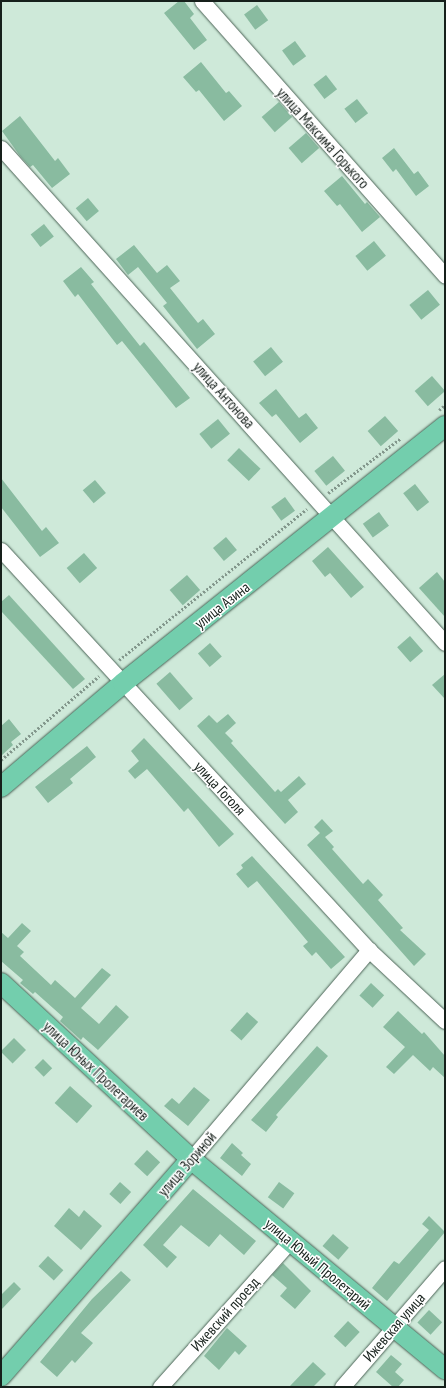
<!DOCTYPE html>
<html>
<head>
<meta charset="utf-8">
<style>
	body { margin:0 }
	#map { position:relative; width:446px; height:1388px; overflow:hidden; background:#cee9d9; font-family:"PT Sans Narrow",sans-serif }
	div>[style] { position:absolute }
	[style*='--x'] { left:calc(var(--x)*1px); top:calc(var(--y)*1px); width:calc(var(--w)*1px); rotate:calc(var(--a)*1deg) }
	.building>* { inset:0; background:#89bba0; transform-origin:0 0 }
	.path>* { height:2.5px; margin-top:-1.25px; transform-origin:0; background:repeating-linear-gradient(90deg,#83978c 0 2px,transparent 0 4px) }
	.roads { filter:drop-shadow(0 0 1px #4c6457) drop-shadow(0 0 1px #4c6457) }
	.minor>* { height:15px; margin:-7.5px; padding:0 7.5px; transform-origin:7.5px; border-radius:7.5px; background:#fff }
	.major>* { height:20px; margin:-10px; padding:0 10px; transform-origin:10px; border-radius:10px; background:#73cead }
	span { translate:-50% -50%; white-space:nowrap; text-align:center; line-height:1.15; -webkit-text-stroke:3px #fff; paint-order:stroke }
	.street-label { font-size:15px; color:#16201b }
	.frame { position:absolute; inset:0; border:2px solid #16201b; pointer-events:none }
</style>
</head>
<body>
<div id="map">
	<div class="building">
		<i style="clip-path:polygon(179px 1px,184px 1px,194px 14px,190px 18px,207px 40px,194px 50px,164px 13px)"></i>
		<i style="left:257px;top:5px;width:19px;height:16px;rotate:54deg"></i>
		<i style="left:295px;top:41px;width:19px;height:16px;rotate:54deg"></i>
		<i style="clip-path:polygon(201px 62px,226px 93px,229px 91px,242px 106px,224px 121px,199px 90px,196px 92px,183px 77px)"></i>
		<i style="left:326px;top:75px;width:18px;height:16px;rotate:52deg"></i>
		<i style="left:357px;top:99px;width:18px;height:16px;rotate:52deg"></i>
		<i style="left:279px;top:102px;width:20px;height:23px;rotate:49deg"></i>
		<i style="clip-path:polygon(20px 116px,55px 161px,58px 158px,70px 174px,52px 188px,33px 165px,30px 167px,20px 156px,2px 131px)"></i>
		<i style="left:306px;top:133px;width:20px;height:23px;rotate:49deg"></i>
		<i style="clip-path:polygon(394px 148px,414px 174px,418px 171px,429px 186px,416px 196px,396px 169px,393px 172px,382px 158px)"></i>
		<i style="clip-path:polygon(342px 176px,365px 204px,367px 202px,380px 217px,362px 232px,340px 204px,337px 206px,324px 191px)"></i>
		<i style="left:88px;top:198px;width:17px;height:16px;rotate:50deg"></i>
		<i style="left:44px;top:224px;width:16px;height:17px;rotate:52deg"></i>
		<i style="left:374px;top:241px;width:19px;height:24px;rotate:51deg"></i>
		<i style="clip-path:polygon(134px 245px,157px 273px,167px 265px,180px 281px,170px 288px,198px 323px,203px 319px,215px 334px,197px 349px,163px 306px,167px 303px,138px 267px,128px 275px,116px 259px)"></i>
		<i style="clip-path:polygon(81px 267px,94px 282px,91px 284px,140px 346px,144px 342px,190px 398px,176px 408px,122px 341px,117px 345px,78px 294px,75px 297px,63px 281px)"></i>
		<i style="left:428px;top:290px;width:19px;height:24px;rotate:51deg"></i>
		<i style="left:271px;top:347px;width:19px;height:23px;rotate:51deg"></i>
		<i style="left:432px;top:376px;width:20px;height:23px;rotate:49deg"></i>
		<i style="clip-path:polygon(276px 389px,299px 418px,306px 413px,318px 428px,300px 443px,276px 414px,272px 417px,259px 403px)"></i>
		<i style="left:385px;top:416px;width:20px;height:23px;rotate:49deg"></i>
		<i style="left:218px;top:419px;width:19px;height:24px;rotate:51deg"></i>
		<i style="left:239px;top:448px;width:30px;height:17px;rotate:44deg"></i>
		<i style="left:333px;top:456px;width:19px;height:24px;rotate:51deg"></i>
		<i style="clip-path:polygon(1px 478px,42px 531px,46px 527px,59px 543px,40px 557px,1px 507px)"></i>
		<i style="left:95px;top:480px;width:17px;height:16px;rotate:50deg"></i>
		<i style="left:415px;top:484px;width:23px;height:15px;rotate:52deg"></i>
		<i style="left:285px;top:497px;width:17px;height:17px;rotate:54deg"></i>
		<i style="left:379px;top:512px;width:17px;height:20px;rotate:54deg"></i>
		<i style="left:226px;top:537px;width:17px;height:17px;rotate:50deg"></i>
		<i style="clip-path:polygon(328px 547px,364px 587px,351px 598px,330px 573px,325px 577px,312px 561px)"></i>
		<i style="left:84px;top:553px;width:20px;height:23px;rotate:49deg"></i>
		<i style="clip-path:polygon(437px 572px,445px 582px,445px 617px,419px 588px)"></i>
		<i style="left:187px;top:575px;width:20px;height:23px;rotate:49deg"></i>
		<i style="clip-path:polygon(9px 595px,85px 679px,73px 689px,1px 611px,1px 602px)"></i>
		<i style="left:410px;top:636px;width:20px;height:17px;rotate:49deg"></i>
		<i style="left:210px;top:643px;width:18px;height:16px;rotate:49deg"></i>
		<i style="left:170px;top:672px;width:35px;height:18px;rotate:49deg"></i>
		<i style="clip-path:polygon(445px 674px,445px 699px,432px 685px)"></i>
		<i style="clip-path:polygon(228px 714px,236px 723px,225px 733px,233px 741px,231px 743px,275px 792px,278px 789px,281px 792px,299px 776px,306px 784px,288px 800px,298px 812px,285px 824px,197px 726px,209px 715px,217px 723px)"></i>
		<i style="clip-path:polygon(9px 719px,21px 734px,11px 742px,13px 745px,1px 756px,1px 726px)"></i>
		<i style="clip-path:polygon(144px 738px,234px 834px,219px 847px,188px 808px,184px 812px,147px 769px,135px 779px,128px 771px,139px 761px,131px 751px)"></i>
		<i style="clip-path:polygon(87px 746px,96px 757px,70px 779px,73px 783px,48px 803px,35px 787px)"></i>
		<i style="clip-path:polygon(322px 819px,333px 831px,325px 837px,334px 847px,332px 849px,363px 884px,368px 879px,383px 895px,378px 900px,403px 928px,400px 930px,426px 954px,414px 966px,307px 845px,320px 833px,314px 827px)"></i>
		<i style="clip-path:polygon(252px 856px,345px 957px,331px 969px,316px 952px,312px 956px,303px 946px,308px 942px,257px 881px,248px 888px,236px 874px,243px 868px,241px 865px)"></i>
		<i style="clip-path:polygon(22px 923px,31px 931px,17px 946px,24px 952px,20px 956px,51px 985px,55px 980px,75px 998px,102px 968px,111px 975px,81px 1008px,99px 1024px,116px 1005px,129px 1017px,98px 1050px,83px 1037px,81px 1040px,60px 1021px,63px 1017px,35px 992px,33px 994px,20px 983px,23px 980px,1px 961px,1px 932px,8px 938px)"></i>
		<i style="left:371px;top:983px;width:18px;height:17px;rotate:43deg"></i>
		<i style="clip-path:polygon(398px 1011px,422px 1034px,424px 1032px,445px 1056px,445px 1078px,433px 1067px,430px 1071px,413px 1055px,394px 1074px,386px 1067px,405px 1047px,383px 1027px)"></i>
		<i style="left:247px;top:1012px;width:15px;height:25px;rotate:42deg"></i>
		<i style="left:14px;top:1038px;width:17px;height:19px;rotate:45deg"></i>
		<i style="clip-path:polygon(317px 1046px,328px 1056px,276px 1115px,278px 1117px,266px 1132px,251px 1120px)"></i>
		<i style="left:43px;top:1059px;width:13px;height:12px;rotate:45deg"></i>
		<i style="left:70px;top:1086px;width:30px;height:23px;rotate:42deg"></i>
		<i style="clip-path:polygon(194px 1087px,210px 1100px,188px 1126px,164px 1106px,172px 1098px,179px 1104px)"></i>
		<i style="clip-path:polygon(232px 1143px,243px 1153px,241px 1155px,251px 1164px,242px 1176px,220px 1158px)"></i>
		<i style="left:147px;top:1150px;width:18px;height:19px;rotate:43deg"></i>
		<i style="left:120px;top:1182px;width:15px;height:16px;rotate:42deg"></i>
		<i style="left:279px;top:1182px;width:19px;height:19px;rotate:36deg"></i>
		<i style="clip-path:polygon(193px 1189px,256px 1241px,244px 1255px,220px 1234px,209px 1247px,181px 1225px,163px 1245px,177px 1257px,167px 1268px,143px 1245px)"></i>
		<i style="clip-path:polygon(69px 1208px,79px 1217px,84px 1210px,102px 1226px,81px 1250px,54px 1226px)"></i>
		<i style="clip-path:polygon(429px 1216px,445px 1232px,387px 1301px,372px 1288px,394px 1261px,399px 1264px,429px 1230px,422px 1224px)"></i>
		<i style="left:333px;top:1234px;width:21px;height:16px;rotate:41deg"></i>
		<i style="left:48px;top:1256px;width:21px;height:14px;rotate:43deg"></i>
		<i style="clip-path:polygon(283px 1263px,311px 1291px,295px 1309px,280px 1296px,287px 1288px,272px 1275px)"></i>
		<i style="clip-path:polygon(121px 1271px,131px 1280px,81px 1333px,93px 1343px,75px 1363px,72px 1360px,57px 1377px,40px 1362px,92px 1299px)"></i>
		<i style="clip-path:polygon(14px 1282px,21px 1289px,1px 1310px,1px 1295px)"></i>
		<i style="left:429px;top:1310px;width:18px;height:17px;rotate:43deg"></i>
		<i style="left:348px;top:1321px;width:16px;height:21px;rotate:43deg"></i>
		<i style="clip-path:polygon(227px 1328px,247px 1346px,239px 1355px,235px 1351px,219px 1370px,204px 1356px)"></i>
		<i style="clip-path:polygon(391px 1355px,402px 1364px,395px 1372px,404px 1380px,398px 1387px,393px 1387px,376px 1372px)"></i>
		<i style="clip-path:polygon(313px 1362px,326px 1374px,313px 1387px,289px 1387px)"></i>
	</div>
	<div class="path">
		<i style="--x:439;--y:410;--w:8;--a:-40"></i>
		<i style="--x:328;--y:493;--w:91;--a:-37"></i>
		<i style="--x:119;--y:660;--w:241;--a:-38.8"></i>
		<i style="--x:1;--y:760;--w:129;--a:-40.6"></i>
	</div>
	<div class="roads">
		<div class="minor">
			<i style="--x:202;--y:1;--w:367;--a:48.5"></i>
			<i style="--x:1;--y:148;--w:665;--a:48.11"></i>
			<i style="--x:1;--y:550;--w:544;--a:47.39"></i>
			<i style="--x:369;--y:950;--w:104;--a:43.1"></i>
			<i style="--x:191;--y:1159;--w:275;--a:-49.6"></i>
			<i style="--x:160;--y:1387;--w:195;--a:-48.3"></i>
			<i style="--x:342;--y:1387;--w:157;--a:-49.1"></i>
		</div>
		<div class="major">
			<i style="--x:1;--y:787;--w:160;--a:-40.4"></i>
			<i style="--x:123;--y:683;--w:412;--a:-38.6"></i>
			<i style="--x:1;--y:983;--w:259;--a:42.8"></i>
			<i style="--x:191;--y:1159;--w:330;--a:39.6"></i>
			<i style="--x:1;--y:1376;--w:288;--a:-48.8"></i>
		</div>
	</div>
	<div class="street-label">
		<span style="left:323px;top:138px;rotate:48deg">улица Максима Горького</span>
		<span style="left:224px;top:395px;rotate:48deg">улица Антонова</span>
		<span style="left:222px;top:605px;rotate:-38deg">улица Азина</span>
		<span style="left:220px;top:788px;rotate:47deg">улица Гоголя</span>
		<span style="left:96px;top:1071px;rotate:43deg">улица Юных Пролетариев</span>
		<span style="left:187px;top:1164px;rotate:-49deg">улица Зориной</span>
		<span style="left:318px;top:1264px;rotate:40deg">улица Юный Пролетарий</span>
		<span style="left:225px;top:1314px;rotate:-48deg">Ижевский проезд</span>
		<span style="left:394px;top:1327px;rotate:-49deg">Ижевская улица</span>
	</div>
	<div class="frame"></div>
</div>
</body>
</html>
